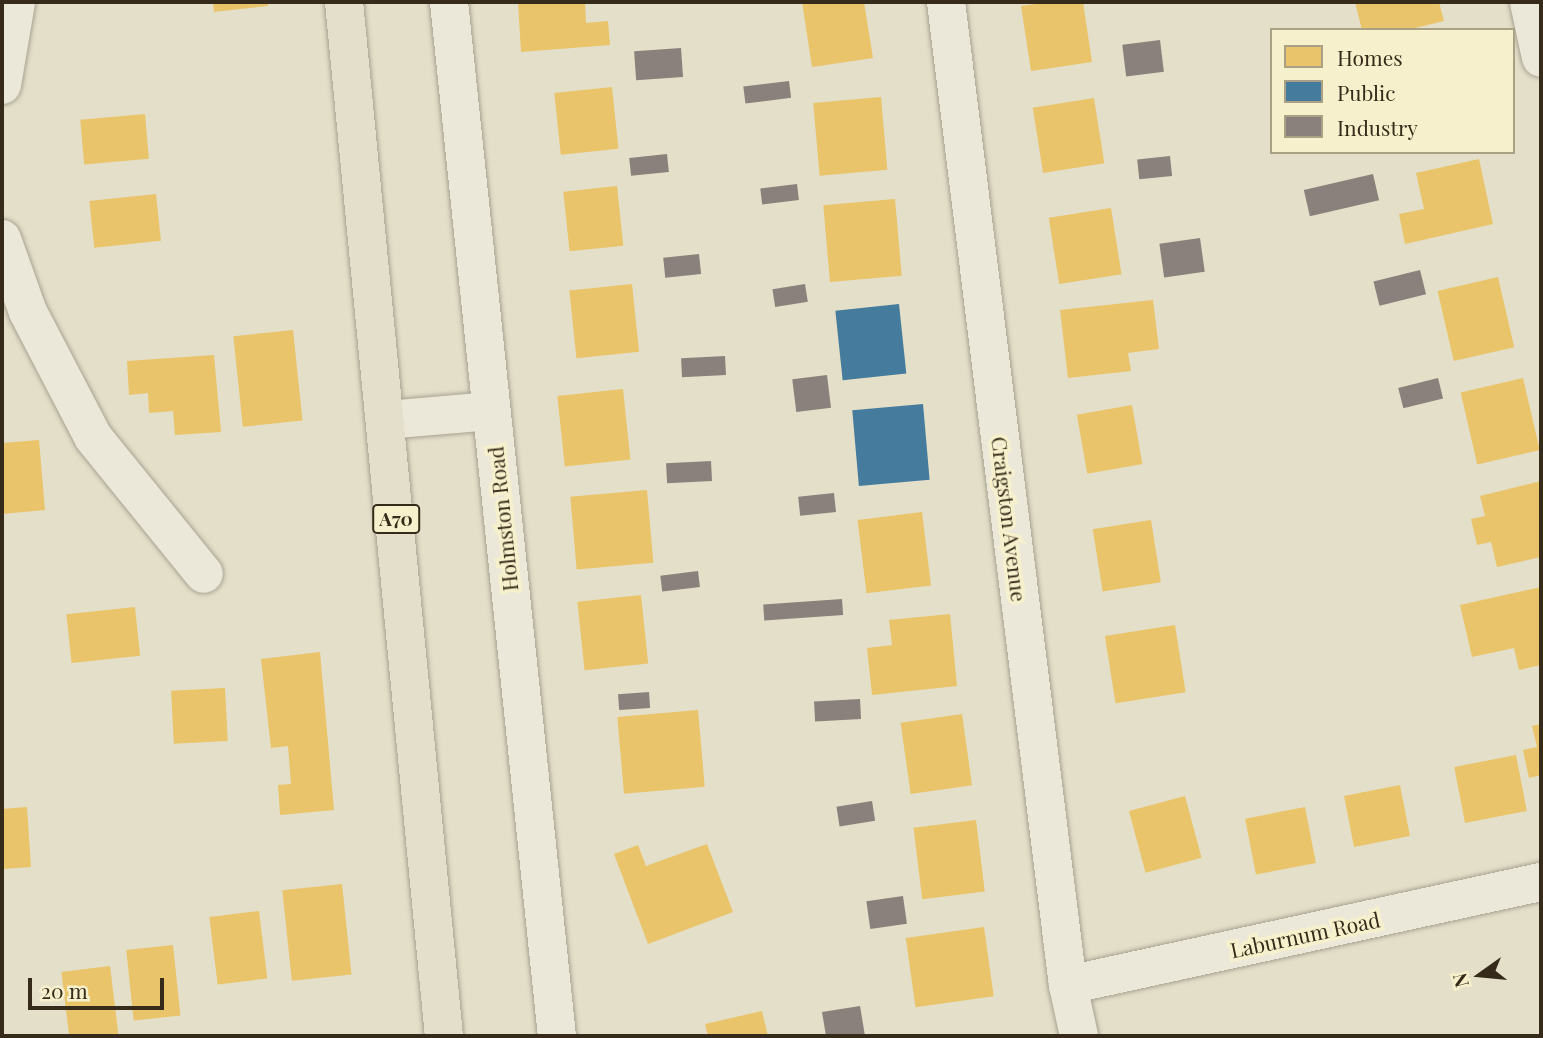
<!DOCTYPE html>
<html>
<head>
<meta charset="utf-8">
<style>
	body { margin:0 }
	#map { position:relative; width:1543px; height:1038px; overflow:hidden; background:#e4dfc8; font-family:"Playfair Display",serif }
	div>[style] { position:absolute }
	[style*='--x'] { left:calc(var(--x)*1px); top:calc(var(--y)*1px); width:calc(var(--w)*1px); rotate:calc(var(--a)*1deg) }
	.homes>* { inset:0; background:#e9c46a; transform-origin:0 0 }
	.public>* { inset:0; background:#457b9d; transform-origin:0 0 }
	.industry>* { inset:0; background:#8a817c; transform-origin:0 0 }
	.roads { filter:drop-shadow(0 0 2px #a8a292) drop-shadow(0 0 2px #a8a292) }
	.minor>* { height:38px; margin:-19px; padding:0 19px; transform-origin:19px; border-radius:19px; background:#ebe8da }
	.major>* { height:38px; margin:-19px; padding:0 19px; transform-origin:19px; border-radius:19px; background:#e3dfcb }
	span { translate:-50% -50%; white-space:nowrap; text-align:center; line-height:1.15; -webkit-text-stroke:7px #f7f0cc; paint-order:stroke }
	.shield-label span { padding:2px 5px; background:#f7f0cc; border:2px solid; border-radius:5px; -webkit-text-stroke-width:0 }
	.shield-label { font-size:19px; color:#362b1a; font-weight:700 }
	.street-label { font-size:21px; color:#362b1a }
	.frame { position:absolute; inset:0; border:4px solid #362b1a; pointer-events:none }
	.legend { position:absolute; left:1270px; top:28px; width:245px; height:126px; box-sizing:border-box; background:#f7f0cc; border:2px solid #aaa185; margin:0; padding:9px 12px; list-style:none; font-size:21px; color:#362b1a }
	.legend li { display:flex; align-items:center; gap:14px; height:35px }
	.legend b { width:35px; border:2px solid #aaa185 }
	.north { position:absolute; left:1445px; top:940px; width:70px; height:70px; -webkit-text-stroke:5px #f7f0cc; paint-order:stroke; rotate:255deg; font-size:19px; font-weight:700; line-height:28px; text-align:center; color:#362b1a }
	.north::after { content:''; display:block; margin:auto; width:24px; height:32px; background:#362b1a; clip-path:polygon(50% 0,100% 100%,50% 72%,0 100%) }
	.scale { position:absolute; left:28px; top:978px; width:136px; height:32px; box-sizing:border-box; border:4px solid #362b1a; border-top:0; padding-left:9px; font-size:21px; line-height:24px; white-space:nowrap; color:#362b1a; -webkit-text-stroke:5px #f7f0cc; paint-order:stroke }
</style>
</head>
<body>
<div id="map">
	<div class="homes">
		<i style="clip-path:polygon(213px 2px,268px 2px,268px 6px,214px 12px)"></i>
		<i style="clip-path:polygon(518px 2px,585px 2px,586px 23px,608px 21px,610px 45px,521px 52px)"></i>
		<i style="clip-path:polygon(802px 2px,864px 2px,873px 58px,812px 67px)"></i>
		<i style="clip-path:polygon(1050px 2px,1083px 2px,1092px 62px,1031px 71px,1021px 6px)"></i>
		<i style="clip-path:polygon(1355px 2px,1439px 2px,1444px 21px,1407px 30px,1362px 30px)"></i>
		<i style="left:612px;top:87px;width:62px;height:58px;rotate:84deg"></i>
		<i style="left:881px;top:97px;width:73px;height:68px;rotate:85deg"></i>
		<i style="left:1094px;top:98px;width:66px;height:62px;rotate:81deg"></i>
		<i style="left:145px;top:114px;width:45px;height:65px;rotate:85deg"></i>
		<i style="clip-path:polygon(1479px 159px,1493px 224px,1405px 244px,1399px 214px,1424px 209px,1416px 173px)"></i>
		<i style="left:617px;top:186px;width:60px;height:54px;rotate:84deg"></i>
		<i style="left:156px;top:194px;width:47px;height:67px;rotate:84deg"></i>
		<i style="left:895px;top:199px;width:77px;height:72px;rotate:85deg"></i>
		<i style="left:1111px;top:208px;width:67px;height:63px;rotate:81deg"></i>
		<i style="left:1498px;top:277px;width:72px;height:62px;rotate:77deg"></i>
		<i style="left:632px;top:284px;width:68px;height:63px;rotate:84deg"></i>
		<i style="clip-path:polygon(1153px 300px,1159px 349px,1128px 353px,1131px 371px,1068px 378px,1060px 310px)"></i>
		<i style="left:293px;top:330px;width:91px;height:60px;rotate:84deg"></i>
		<i style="clip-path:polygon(214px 355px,221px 432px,175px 435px,173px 411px,149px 413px,148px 393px,129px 395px,127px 361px)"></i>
		<i style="left:1523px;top:378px;width:74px;height:64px;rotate:77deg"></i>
		<i style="left:623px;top:389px;width:71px;height:66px;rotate:84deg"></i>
		<i style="left:1132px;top:405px;width:60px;height:56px;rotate:80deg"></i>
		<i style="clip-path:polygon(39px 440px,45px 510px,2px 514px,2px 443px)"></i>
		<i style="clip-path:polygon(1541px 481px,1541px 557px,1497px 567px,1491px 542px,1477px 545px,1471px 519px,1485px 516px,1480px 496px)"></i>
		<i style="left:647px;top:490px;width:73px;height:77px;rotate:85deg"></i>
		<i style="left:922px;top:512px;width:74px;height:65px;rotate:83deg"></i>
		<i style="left:1151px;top:520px;width:63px;height:59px;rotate:81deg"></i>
		<i style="clip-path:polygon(1541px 587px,1541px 665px,1519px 670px,1514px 648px,1472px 657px,1460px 605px)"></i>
		<i style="left:641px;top:595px;width:69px;height:64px;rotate:84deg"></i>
		<i style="left:135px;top:607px;width:49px;height:69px;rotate:84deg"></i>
		<i style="clip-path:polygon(950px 614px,957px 686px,872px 695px,867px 648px,892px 645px,889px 620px)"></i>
		<i style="left:1175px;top:625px;width:68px;height:71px;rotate:81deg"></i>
		<i style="clip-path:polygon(320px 652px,334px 810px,280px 815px,278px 785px,291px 784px,288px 746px,271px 748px,261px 659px)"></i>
		<i style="left:225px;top:688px;width:53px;height:54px;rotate:87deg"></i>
		<i style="left:698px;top:710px;width:77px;height:81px;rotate:85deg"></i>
		<i style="left:962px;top:714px;width:72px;height:62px;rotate:82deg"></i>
		<i style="clip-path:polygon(1541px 724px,1541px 775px,1529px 778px,1523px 750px,1537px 747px,1532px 726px)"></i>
		<i style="left:1516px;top:755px;width:57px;height:63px;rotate:79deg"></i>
		<i style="left:1400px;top:785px;width:52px;height:57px;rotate:79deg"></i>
		<i style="left:1185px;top:796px;width:64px;height:58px;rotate:75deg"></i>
		<i style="clip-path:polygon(27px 807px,31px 867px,2px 869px,2px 809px)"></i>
		<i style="left:1305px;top:807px;width:57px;height:61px;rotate:79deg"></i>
		<i style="left:976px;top:820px;width:72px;height:63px;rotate:83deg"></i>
		<i style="clip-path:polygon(707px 844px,733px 912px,648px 944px,614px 854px,638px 845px,646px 866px)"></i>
		<i style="left:342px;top:884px;width:91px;height:60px;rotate:84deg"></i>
		<i style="left:259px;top:911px;width:68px;height:50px;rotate:83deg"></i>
		<i style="left:984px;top:927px;width:70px;height:79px;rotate:82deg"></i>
		<i style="left:173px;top:945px;width:71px;height:47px;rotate:84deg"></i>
		<i style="left:110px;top:966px;width:69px;height:49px;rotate:83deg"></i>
		<i style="clip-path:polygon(762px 1011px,768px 1036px,708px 1036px,705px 1024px)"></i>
	</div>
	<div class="public">
		<i style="left:899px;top:304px;width:70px;height:64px;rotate:84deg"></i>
		<i style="left:923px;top:404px;width:76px;height:71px;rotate:85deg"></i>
	</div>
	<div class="industry">
		<i style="left:1160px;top:40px;width:32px;height:38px;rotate:83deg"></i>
		<i style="left:681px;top:48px;width:29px;height:47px;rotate:86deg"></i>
		<i style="left:789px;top:81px;width:17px;height:46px;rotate:83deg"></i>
		<i style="left:667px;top:154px;width:18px;height:38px;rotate:84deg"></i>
		<i style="left:1170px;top:156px;width:20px;height:33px;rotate:84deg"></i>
		<i style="left:1373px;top:174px;width:27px;height:71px;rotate:77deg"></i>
		<i style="left:797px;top:184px;width:16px;height:37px;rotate:83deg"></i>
		<i style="left:1200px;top:238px;width:34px;height:41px;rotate:82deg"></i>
		<i style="left:699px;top:254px;width:20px;height:36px;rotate:84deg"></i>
		<i style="left:1420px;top:270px;width:25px;height:48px;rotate:76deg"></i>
		<i style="left:805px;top:284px;width:18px;height:33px;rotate:81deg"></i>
		<i style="left:725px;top:356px;width:19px;height:44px;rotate:87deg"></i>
		<i style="left:827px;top:375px;width:33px;height:35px;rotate:83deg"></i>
		<i style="left:1438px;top:378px;width:21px;height:41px;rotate:76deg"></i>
		<i style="left:711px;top:461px;width:20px;height:45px;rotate:87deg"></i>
		<i style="left:834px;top:493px;width:19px;height:36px;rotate:84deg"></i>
		<i style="left:698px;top:571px;width:16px;height:38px;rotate:83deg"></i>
		<i style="left:842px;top:599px;width:16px;height:79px;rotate:86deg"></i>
		<i style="left:649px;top:692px;width:16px;height:31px;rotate:86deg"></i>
		<i style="left:860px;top:699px;width:20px;height:46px;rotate:87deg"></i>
		<i style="left:872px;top:801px;width:20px;height:36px;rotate:81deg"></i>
		<i style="left:903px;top:896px;width:28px;height:37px;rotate:82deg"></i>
		<i style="clip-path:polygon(860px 1006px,865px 1036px,826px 1036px,822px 1012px)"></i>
	</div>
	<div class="roads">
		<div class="minor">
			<i style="--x:449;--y:2;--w:1040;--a:84.04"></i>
			<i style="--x:946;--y:2;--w:991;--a:82.93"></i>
			<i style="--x:1068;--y:985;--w:52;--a:77.8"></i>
			<i style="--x:1529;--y:2;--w:57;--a:77.9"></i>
			<i style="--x:2;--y:85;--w:84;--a:-80.4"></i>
			<i style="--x:2;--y:239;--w:77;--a:70.4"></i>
			<i style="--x:28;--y:312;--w:141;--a:62.5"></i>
			<i style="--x:93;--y:437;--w:176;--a:51"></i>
			<i style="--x:386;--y:420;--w:104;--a:-4.9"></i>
			<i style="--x:1068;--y:985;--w:484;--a:-12.3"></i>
		</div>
		<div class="major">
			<i style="--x:344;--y:2;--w:1039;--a:84.48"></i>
		</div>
	</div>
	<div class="shield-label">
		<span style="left:396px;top:519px">A70</span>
	</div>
	<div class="street-label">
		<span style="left:502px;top:519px;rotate:-96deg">Holmston Road</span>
		<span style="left:1010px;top:519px;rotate:83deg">Craigston Avenue</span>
		<span style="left:1305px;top:934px;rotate:-12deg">Laburnum Road</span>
	</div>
	<div class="frame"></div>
	<ul class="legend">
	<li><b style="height:19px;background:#e9c46a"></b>Homes</li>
	<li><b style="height:19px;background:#457b9d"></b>Public</li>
	<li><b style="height:19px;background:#8a817c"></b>Industry</li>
	</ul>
	<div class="north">N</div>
	<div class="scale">20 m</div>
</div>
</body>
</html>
